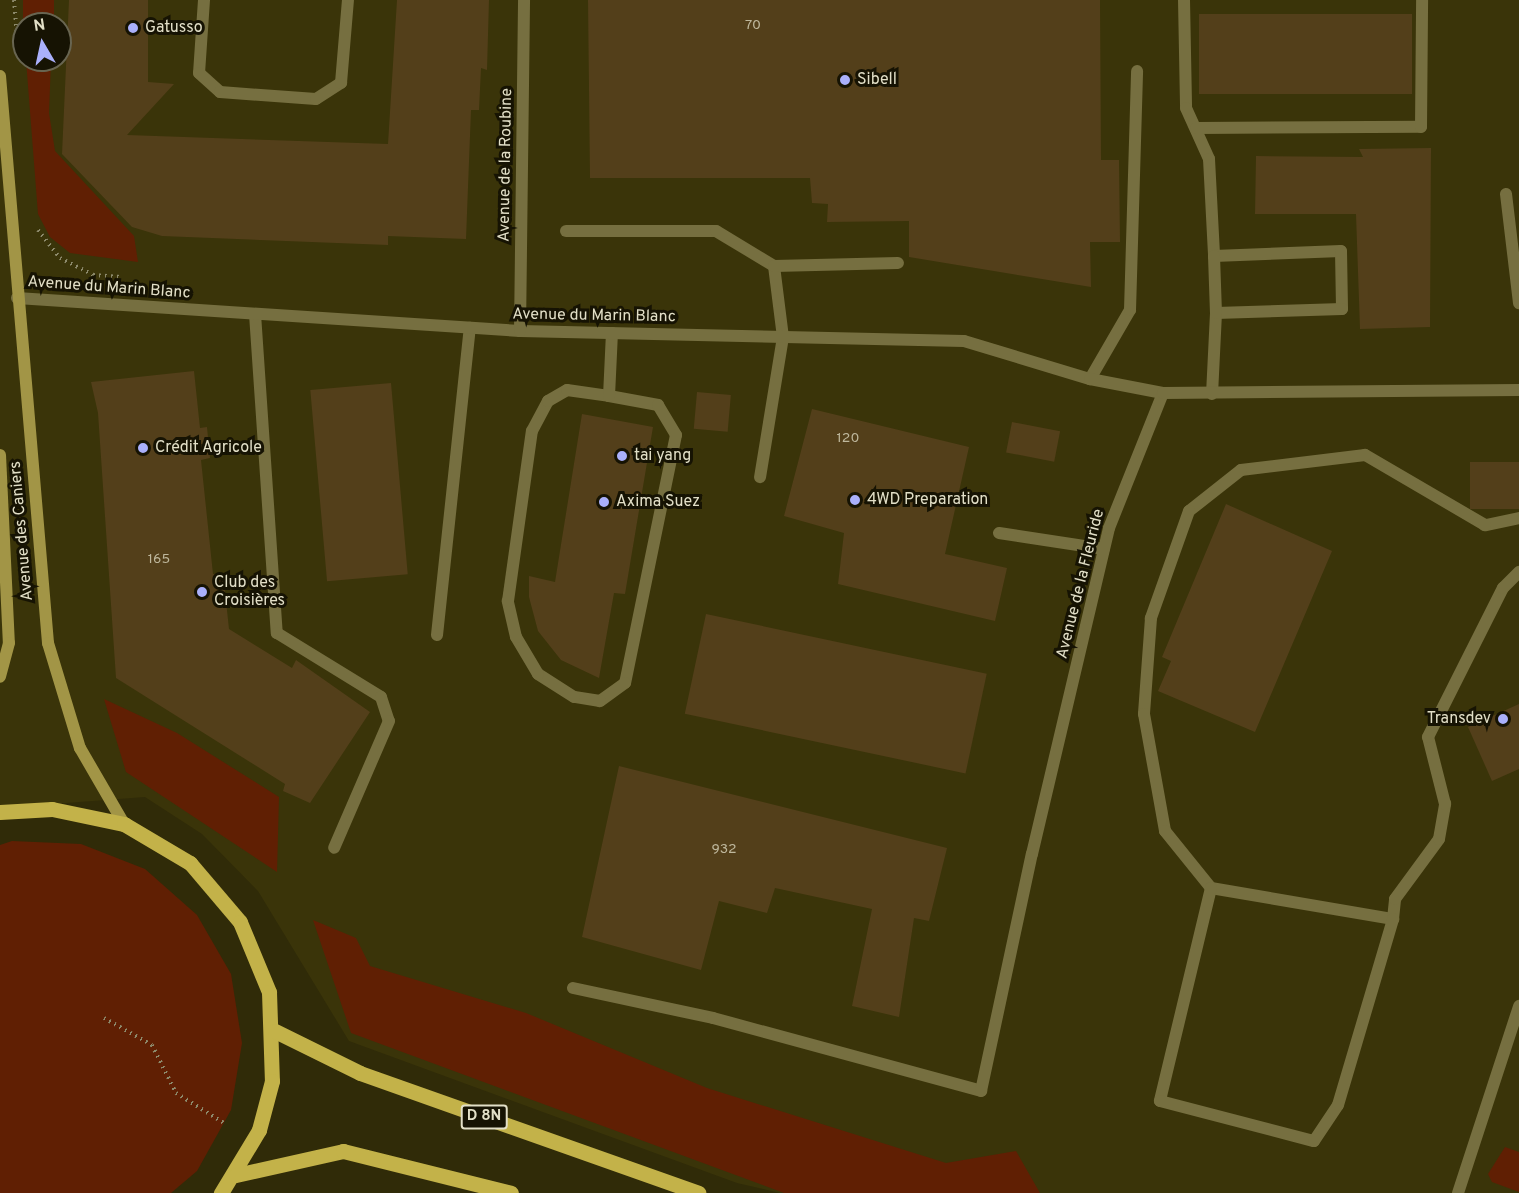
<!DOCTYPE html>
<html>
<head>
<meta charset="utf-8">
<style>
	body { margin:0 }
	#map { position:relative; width:1519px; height:1193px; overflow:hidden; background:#302b08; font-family:Overpass,sans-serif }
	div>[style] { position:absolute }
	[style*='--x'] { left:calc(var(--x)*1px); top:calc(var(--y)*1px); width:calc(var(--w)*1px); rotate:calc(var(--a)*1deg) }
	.built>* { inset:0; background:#3a3409 }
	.green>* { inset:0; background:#601f03; transform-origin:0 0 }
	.building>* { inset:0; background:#533f1a; transform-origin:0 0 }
	.path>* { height:4px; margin-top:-2px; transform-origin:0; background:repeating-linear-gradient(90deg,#8d8a6c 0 1.5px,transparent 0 6px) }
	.lane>* { height:12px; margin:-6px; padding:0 6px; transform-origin:6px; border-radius:6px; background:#766f40 }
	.street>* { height:12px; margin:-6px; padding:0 6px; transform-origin:6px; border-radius:6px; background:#766f40 }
	.secondary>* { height:12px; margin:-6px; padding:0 6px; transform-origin:6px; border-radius:6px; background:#a29546 }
	.primary>* { height:15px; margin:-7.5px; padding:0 7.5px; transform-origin:7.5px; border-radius:7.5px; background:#c3b249 }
	.dots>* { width:16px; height:16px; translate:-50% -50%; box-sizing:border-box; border:3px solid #161303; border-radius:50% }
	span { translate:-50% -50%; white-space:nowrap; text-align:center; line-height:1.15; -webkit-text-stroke:6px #161303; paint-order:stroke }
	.number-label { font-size:14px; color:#beb79c }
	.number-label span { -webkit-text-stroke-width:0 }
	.shield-label span { padding:2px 4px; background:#161303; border:2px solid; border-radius:4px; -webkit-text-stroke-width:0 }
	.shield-label { font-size:15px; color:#e2dfc7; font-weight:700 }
	.poi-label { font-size:16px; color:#e2dfc7 }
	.left { translate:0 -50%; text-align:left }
	.right { translate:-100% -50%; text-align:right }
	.street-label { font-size:16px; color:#e2dfc7 }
	.north { position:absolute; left:12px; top:12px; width:60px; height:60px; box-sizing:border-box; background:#161303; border:2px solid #686551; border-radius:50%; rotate:351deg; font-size:16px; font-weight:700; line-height:24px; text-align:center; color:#e2dfc7 }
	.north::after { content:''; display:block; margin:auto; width:21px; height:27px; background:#aab0fb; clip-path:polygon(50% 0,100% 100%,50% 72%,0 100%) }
</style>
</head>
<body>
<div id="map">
	<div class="built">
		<i style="clip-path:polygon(evenodd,0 0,1519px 0,1519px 1193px,780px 1193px,737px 1183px,349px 1041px,258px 891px,202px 834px,145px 797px,0 808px,0 0,24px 24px,60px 24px,60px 60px,24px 60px,24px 24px)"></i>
	</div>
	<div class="green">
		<i style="left:23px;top:0;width:31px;height:24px"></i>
		<i style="clip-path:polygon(26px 60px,51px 60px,49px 113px,55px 151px,134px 236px,138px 262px,70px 253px,50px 237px,38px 214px)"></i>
		<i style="clip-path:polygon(104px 699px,177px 733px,279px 797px,277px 872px,126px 772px)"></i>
		<i style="clip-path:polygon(12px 841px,81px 844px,145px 869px,197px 915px,231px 974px,242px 1043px,231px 1110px,197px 1171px,171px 1193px,0 1193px,0 845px)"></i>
		<i style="clip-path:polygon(313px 920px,356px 938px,370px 966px,526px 1013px,707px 1088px,946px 1163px,1016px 1151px,1040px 1193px,784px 1193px,351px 1033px)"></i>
		<i style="clip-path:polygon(1505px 1147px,1519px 1152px,1519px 1192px,1492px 1182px,1488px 1174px)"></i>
	</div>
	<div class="building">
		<i style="clip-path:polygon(69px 0,148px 0,148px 82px,174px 84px,127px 135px,388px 144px,397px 0,489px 0,487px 70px,481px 68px,479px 110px,471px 110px,466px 239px,388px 236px,388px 245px,162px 236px,132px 227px,62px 154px)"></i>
		<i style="clip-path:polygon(588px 0,1100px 0,1101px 160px,1119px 160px,1120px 242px,1090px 242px,1091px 287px,909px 257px,909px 221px,827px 222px,828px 204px,812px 203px,810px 178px,590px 178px)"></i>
		<i style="left:1199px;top:14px;width:213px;height:80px"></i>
		<i style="clip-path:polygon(1431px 148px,1430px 327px,1360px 329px,1356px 214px,1255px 214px,1256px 156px,1363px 157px,1359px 149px)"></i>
		<i style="clip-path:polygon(194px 371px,200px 428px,207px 427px,210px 458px,201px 460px,213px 574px,223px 573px,229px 629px,292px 668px,296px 660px,370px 712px,310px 803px,283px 791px,285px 784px,116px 678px,98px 413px,91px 382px)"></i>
		<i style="left:391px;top:383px;width:192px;height:81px;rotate:85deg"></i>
		<i style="left:697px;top:392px;width:34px;height:37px;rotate:5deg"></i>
		<i style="clip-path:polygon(812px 409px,969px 447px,945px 554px,1007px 568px,995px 621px,838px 584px,844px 533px,784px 516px)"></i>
		<i style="clip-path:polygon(582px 414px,653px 427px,625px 594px,614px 593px,599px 678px,561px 660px,538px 631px,529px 597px,529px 576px,555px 582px)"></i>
		<i style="left:1012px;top:422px;width:49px;height:31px;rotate:11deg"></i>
		<i style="left:1519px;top:462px;width:47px;height:49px;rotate:90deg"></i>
		<i style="clip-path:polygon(1226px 504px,1332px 551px,1255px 732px,1158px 691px,1171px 661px,1162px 657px)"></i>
		<i style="left:706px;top:614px;width:287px;height:102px;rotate:12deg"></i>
		<i style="clip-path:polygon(1519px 704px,1519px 769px,1492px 781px,1468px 727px)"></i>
		<i style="clip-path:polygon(619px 766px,947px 848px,929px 921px,914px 918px,899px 1017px,852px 1006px,872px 909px,775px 888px,767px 913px,719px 901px,701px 970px,582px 937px)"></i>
	</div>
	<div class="path">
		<i style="--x:14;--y:0;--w:60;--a:85.2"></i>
		<i style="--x:38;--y:230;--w:36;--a:52"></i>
		<i style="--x:60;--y:258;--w:37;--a:27"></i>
		<i style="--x:93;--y:275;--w:28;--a:4"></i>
		<i style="--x:104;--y:1018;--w:55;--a:29.4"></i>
		<i style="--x:152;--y:1045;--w:54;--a:63.4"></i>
		<i style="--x:176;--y:1093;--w:57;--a:32"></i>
	</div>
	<div class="lane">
		<i style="--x:204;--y:0;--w:73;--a:93.9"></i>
		<i style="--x:199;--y:73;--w:28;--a:42"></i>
		<i style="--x:220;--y:92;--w:96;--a:4.2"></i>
		<i style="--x:316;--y:99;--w:30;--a:-33"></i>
		<i style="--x:341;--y:83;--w:83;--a:-85.2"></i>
		<i style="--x:1184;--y:0;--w:108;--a:88.9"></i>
		<i style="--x:1186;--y:108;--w:56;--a:65.7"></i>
		<i style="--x:1209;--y:159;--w:97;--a:87"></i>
		<i style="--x:1214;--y:256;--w:127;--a:-2.3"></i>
		<i style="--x:1341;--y:251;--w:58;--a:89"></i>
		<i style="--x:1342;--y:309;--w:126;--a:178.2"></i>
		<i style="--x:1216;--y:313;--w:81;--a:92.8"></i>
		<i style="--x:1196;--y:128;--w:225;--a:-0.3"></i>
		<i style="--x:1421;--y:127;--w:127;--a:-89.5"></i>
		<i style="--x:1506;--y:194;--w:110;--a:83.2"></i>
		<i style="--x:566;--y:231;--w:150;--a:0"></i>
		<i style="--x:716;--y:231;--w:68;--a:31.1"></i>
		<i style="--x:774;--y:266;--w:72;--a:82.8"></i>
		<i style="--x:783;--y:337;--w:142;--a:99.3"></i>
		<i style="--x:1214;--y:256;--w:57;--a:88"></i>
		<i style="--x:774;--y:266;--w:124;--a:-1.4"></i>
		<i style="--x:255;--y:314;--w:320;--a:86.1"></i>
		<i style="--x:277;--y:633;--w:122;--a:31.6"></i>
		<i style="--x:381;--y:697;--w:25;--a:72"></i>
		<i style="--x:389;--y:721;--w:138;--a:113.4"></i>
		<i style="--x:1090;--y:379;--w:80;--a:-59.9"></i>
		<i style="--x:1130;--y:310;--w:239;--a:-88.3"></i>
		<i style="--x:609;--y:396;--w:50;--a:10.4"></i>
		<i style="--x:658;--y:405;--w:35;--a:59"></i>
		<i style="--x:676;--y:435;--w:253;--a:101.6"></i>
		<i style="--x:625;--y:683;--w:31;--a:144"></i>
		<i style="--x:600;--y:701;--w:26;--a:-171"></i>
		<i style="--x:574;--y:697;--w:43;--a:-147.4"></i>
		<i style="--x:538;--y:674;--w:43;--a:-120.7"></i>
		<i style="--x:516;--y:637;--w:37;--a:-103"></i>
		<i style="--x:508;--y:601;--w:172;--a:-82"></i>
		<i style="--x:532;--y:431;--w:34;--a:-62"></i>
		<i style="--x:548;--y:401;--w:22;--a:-30"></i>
		<i style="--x:567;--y:390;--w:42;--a:8.1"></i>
		<i style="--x:609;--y:396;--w:63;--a:-87.3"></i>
		<i style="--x:1519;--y:518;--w:35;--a:168"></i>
		<i style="--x:1485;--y:525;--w:139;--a:-149.7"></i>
		<i style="--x:1365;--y:455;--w:125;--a:173.1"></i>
		<i style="--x:1241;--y:470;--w:66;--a:141.7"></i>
		<i style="--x:1189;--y:511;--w:114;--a:109.6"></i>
		<i style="--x:1151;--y:618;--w:96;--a:94.2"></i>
		<i style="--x:1144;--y:714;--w:119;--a:79.8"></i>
		<i style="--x:1165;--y:831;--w:73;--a:51.1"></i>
		<i style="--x:1211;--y:888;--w:185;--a:9.7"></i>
		<i style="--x:1393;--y:919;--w:20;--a:-84"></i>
		<i style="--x:1395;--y:899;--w:74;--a:-53.7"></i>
		<i style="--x:1439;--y:839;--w:36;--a:-80"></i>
		<i style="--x:1445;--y:804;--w:69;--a:-104.2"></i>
		<i style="--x:1428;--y:737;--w:167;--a:-63.3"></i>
		<i style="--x:1503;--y:588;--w:23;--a:-45"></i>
		<i style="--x:999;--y:533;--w:106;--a:8.7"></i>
		<i style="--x:437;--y:635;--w:309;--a:-83.9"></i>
		<i style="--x:1211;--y:888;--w:219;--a:103.5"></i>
		<i style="--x:1160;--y:1101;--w:159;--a:14.6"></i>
		<i style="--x:1314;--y:1141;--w:43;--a:-56.3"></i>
		<i style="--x:1338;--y:1105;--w:194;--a:-73.5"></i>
		<i style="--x:573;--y:988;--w:143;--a:12.1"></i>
		<i style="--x:713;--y:1018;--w:278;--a:15.2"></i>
		<i style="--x:981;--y:1091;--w:242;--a:-77.9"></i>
		<i style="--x:1458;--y:1193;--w:197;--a:-71.9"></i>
	</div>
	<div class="street">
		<i style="--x:17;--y:298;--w:504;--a:3.75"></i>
		<i style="--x:520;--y:331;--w:444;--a:1.3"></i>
		<i style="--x:964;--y:341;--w:132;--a:16.8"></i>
		<i style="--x:1090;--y:379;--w:74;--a:10.9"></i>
		<i style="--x:520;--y:331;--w:331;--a:-89.3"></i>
		<i style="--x:1032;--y:854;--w:335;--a:-76.7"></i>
		<i style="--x:1109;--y:528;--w:145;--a:-68.2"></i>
		<i style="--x:1163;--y:393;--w:356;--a:-0.5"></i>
	</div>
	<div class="secondary">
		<i style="--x:0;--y:76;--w:569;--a:85.16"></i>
		<i style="--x:48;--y:643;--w:110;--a:73.1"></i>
		<i style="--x:80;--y:748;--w:88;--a:59.9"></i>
		<i style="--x:0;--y:455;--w:188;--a:87.3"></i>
		<i style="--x:9;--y:643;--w:35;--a:105"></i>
	</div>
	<div class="primary">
		<i style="--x:0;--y:812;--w:52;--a:-3.3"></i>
		<i style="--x:52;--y:809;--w:74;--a:11.8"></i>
		<i style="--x:124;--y:824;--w:77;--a:30.6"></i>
		<i style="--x:190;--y:863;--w:77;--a:49.7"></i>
		<i style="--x:240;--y:922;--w:76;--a:67.5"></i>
		<i style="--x:269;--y:992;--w:89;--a:88.1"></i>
		<i style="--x:272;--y:1081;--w:51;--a:104.9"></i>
		<i style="--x:259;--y:1130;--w:74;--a:121.1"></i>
		<i style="--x:275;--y:1031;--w:95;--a:26.3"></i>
		<i style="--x:360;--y:1073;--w:359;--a:19.5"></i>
		<i style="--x:236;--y:1175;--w:110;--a:-12.6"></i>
		<i style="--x:343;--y:1151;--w:173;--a:14"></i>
	</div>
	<div class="dots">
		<i style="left:133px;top:28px;background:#aab0fb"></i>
		<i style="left:845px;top:80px;background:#aab0fb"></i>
		<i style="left:143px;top:448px;background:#aab0fb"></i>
		<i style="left:622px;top:456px;background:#aab0fb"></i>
		<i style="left:855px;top:500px;background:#aab0fb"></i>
		<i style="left:604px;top:502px;background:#aab0fb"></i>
		<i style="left:202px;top:592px;background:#aab0fb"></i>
		<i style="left:1503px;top:719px;background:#aab0fb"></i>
	</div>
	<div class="number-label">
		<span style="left:753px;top:26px">70</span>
		<span style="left:848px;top:439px">120</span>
		<span style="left:159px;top:560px">165</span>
		<span style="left:724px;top:850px">932</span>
	</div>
	<div class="shield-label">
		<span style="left:484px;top:1117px">D 8N</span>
	</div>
	<div class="poi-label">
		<span class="left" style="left:145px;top:28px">Gatusso</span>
		<span class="left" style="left:857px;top:80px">Sibell</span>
		<span class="left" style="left:155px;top:448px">Crédit Agricole</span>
		<span class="left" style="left:634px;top:456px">tai yang</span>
		<span class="left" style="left:867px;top:500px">4WD Preparation</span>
		<span class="left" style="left:616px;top:502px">Axima Suez</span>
		<span class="left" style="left:214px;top:592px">Club des<br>Croisières</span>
		<span class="right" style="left:1491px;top:719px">Transdev</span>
	</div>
	<div class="street-label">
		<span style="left:506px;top:165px;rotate:-89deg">Avenue de la Roubine</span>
		<span style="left:109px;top:288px;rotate:4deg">Avenue du Marin Blanc</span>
		<span style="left:594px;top:316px;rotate:1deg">Avenue du Marin Blanc</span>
		<span style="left:22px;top:531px;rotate:-95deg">Avenue des Caniers</span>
		<span style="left:1081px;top:584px;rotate:-76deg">Avenue de la Fleuride</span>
	</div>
	<div class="north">N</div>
</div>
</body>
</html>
